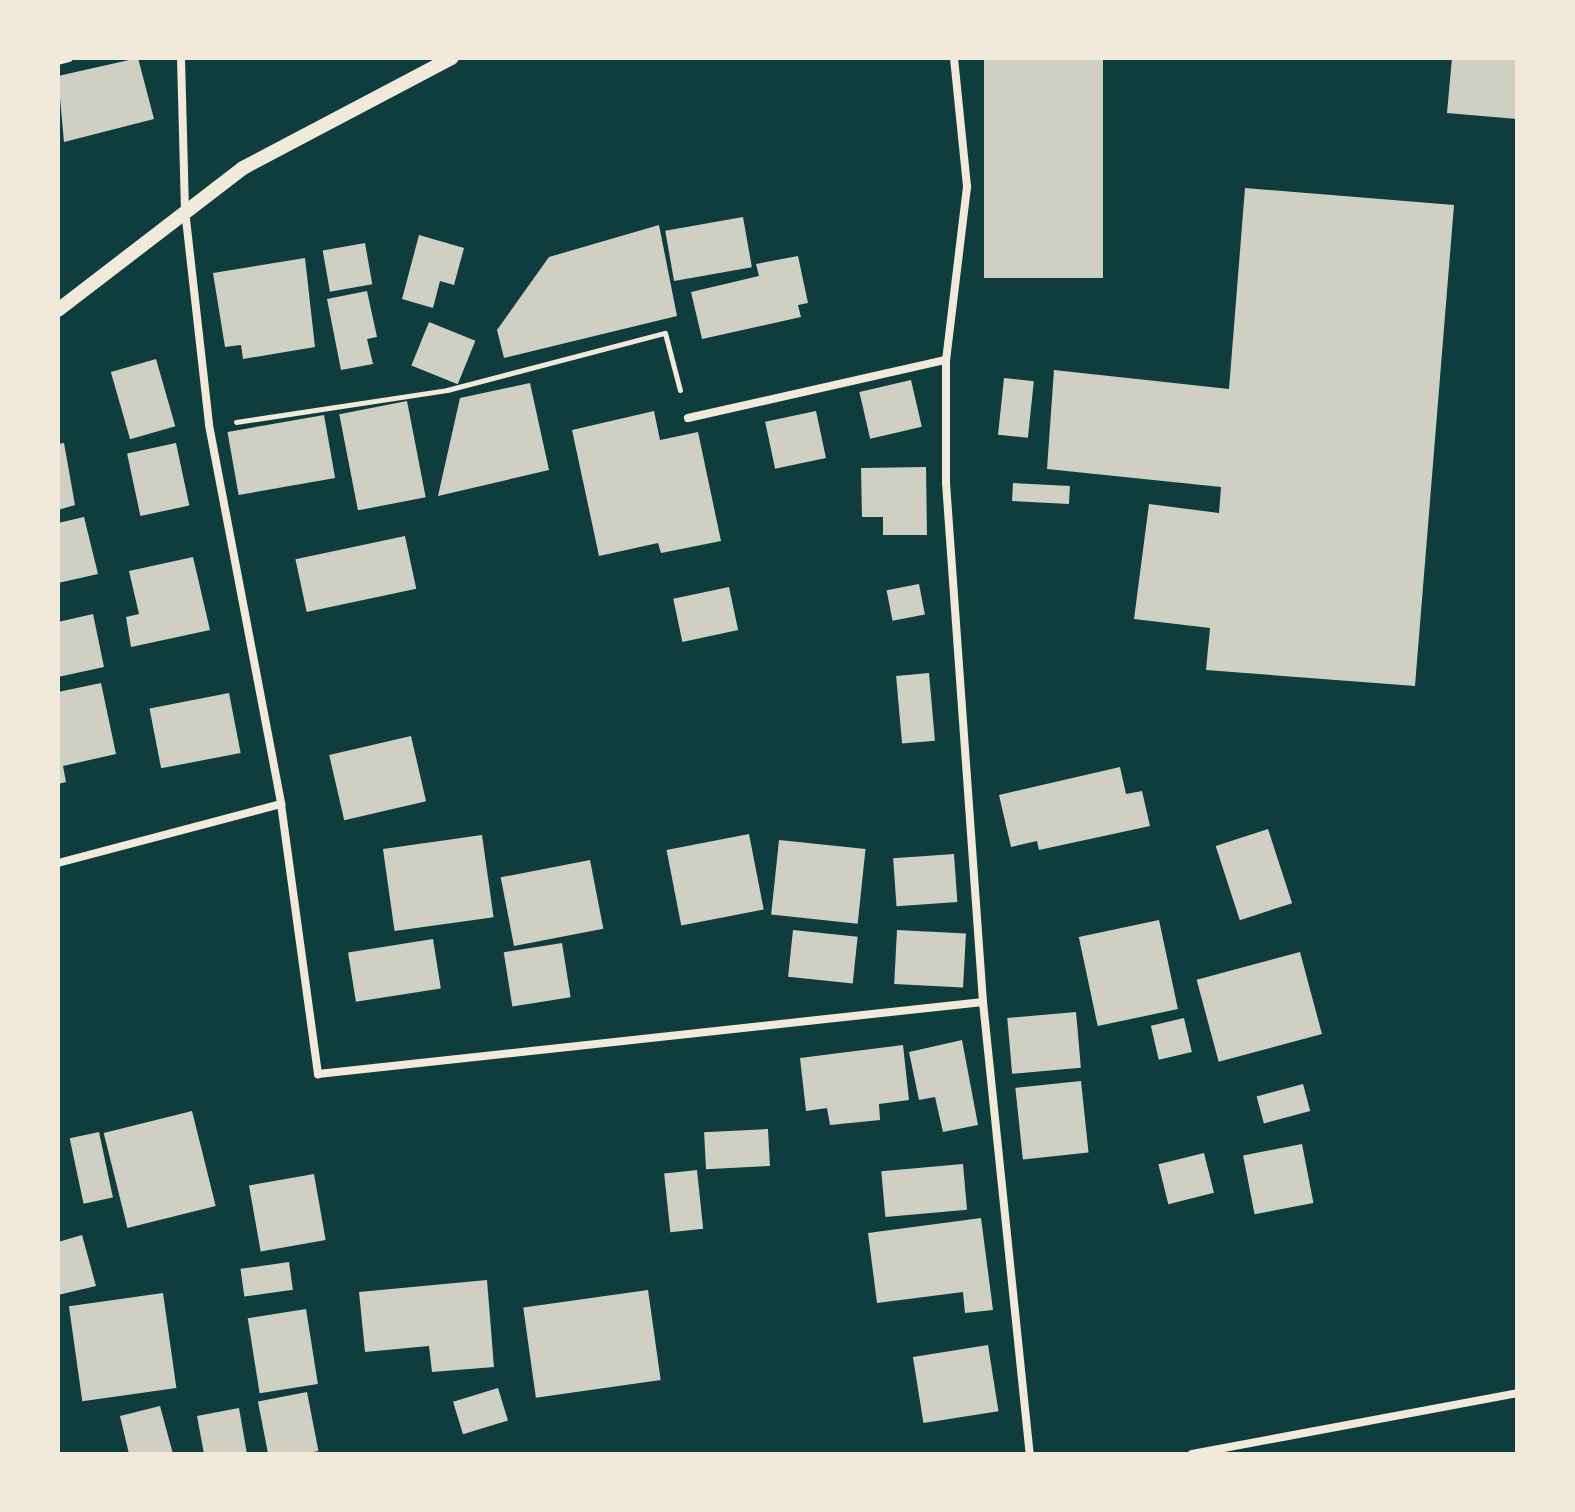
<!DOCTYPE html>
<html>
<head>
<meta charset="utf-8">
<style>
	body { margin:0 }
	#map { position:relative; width:1575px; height:1512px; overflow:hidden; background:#0f3d3e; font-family:"Work Sans",sans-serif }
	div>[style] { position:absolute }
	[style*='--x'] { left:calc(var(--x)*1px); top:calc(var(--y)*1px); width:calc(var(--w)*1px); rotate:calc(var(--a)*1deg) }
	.building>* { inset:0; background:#cfcfc3; transform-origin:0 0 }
	.path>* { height:5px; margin:-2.5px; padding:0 2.5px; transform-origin:2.5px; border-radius:2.5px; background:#f1e9da }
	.minor>* { height:8px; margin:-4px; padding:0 4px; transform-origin:4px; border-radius:4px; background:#f1e9da }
	.tertiary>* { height:14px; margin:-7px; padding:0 7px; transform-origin:7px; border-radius:7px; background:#f1e9da }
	span { translate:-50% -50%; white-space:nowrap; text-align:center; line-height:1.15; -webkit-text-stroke:8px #f1e9da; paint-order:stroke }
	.frame { position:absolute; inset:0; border:60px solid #f1e9da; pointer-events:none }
</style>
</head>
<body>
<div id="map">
	<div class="building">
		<i style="clip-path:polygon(138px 58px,154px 119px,64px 142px,58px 76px)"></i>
		<i style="left:984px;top:58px;width:119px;height:220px"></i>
		<i style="clip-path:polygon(1452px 58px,1517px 58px,1517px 119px,1447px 113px)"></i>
		<i style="clip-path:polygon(1245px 188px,1454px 205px,1415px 686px,1206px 670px,1210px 628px,1134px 619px,1149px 504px,1219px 513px,1221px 487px,1047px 469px,1054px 370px,1229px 389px)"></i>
		<i style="left:743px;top:217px;width:51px;height:79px;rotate:80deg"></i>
		<i style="clip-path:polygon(659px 225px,677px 316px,504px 358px,497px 330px,549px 257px)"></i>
		<i style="clip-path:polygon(419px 235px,464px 248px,454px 285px,440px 281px,433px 308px,402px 299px)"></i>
		<i style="left:365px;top:243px;width:42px;height:43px;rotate:80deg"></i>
		<i style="clip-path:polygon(798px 256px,808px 303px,798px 305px,801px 317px,702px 339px,691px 292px,759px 276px,756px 264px)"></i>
		<i style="clip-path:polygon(305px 258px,315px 347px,243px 359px,241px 345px,225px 347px,213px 273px)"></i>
		<i style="clip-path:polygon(367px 291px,377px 337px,367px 339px,373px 364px,341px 370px,327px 299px)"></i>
		<i style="left:429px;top:322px;width:50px;height:47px;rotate:22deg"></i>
		<i style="left:156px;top:359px;width:70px;height:47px;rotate:74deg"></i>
		<i style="left:1004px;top:378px;width:30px;height:57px;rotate:6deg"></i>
		<i style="left:911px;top:380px;width:48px;height:53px;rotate:77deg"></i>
		<i style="clip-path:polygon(530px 383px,549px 470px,438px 496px,460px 398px)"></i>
		<i style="left:407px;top:401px;width:98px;height:69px;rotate:79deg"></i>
		<i style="clip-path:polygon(654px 411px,660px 440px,698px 432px,721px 541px,661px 553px,658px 543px,599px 556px,572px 430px)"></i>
		<i style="left:816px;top:411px;width:48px;height:52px;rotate:78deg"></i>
		<i style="left:324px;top:415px;width:64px;height:98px;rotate:80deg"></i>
		<i style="clip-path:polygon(64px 443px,75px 505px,58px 510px,58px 444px)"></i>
		<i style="left:176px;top:443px;width:64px;height:50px;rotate:78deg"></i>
		<i style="clip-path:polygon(926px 467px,927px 535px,883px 535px,883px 517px,862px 517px,861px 468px)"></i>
		<i style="left:1013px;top:483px;width:57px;height:18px;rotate:3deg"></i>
		<i style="clip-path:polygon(84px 517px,98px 574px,58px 583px,58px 523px)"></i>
		<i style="left:405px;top:536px;width:54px;height:112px;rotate:78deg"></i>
		<i style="clip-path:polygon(193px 557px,210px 630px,131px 647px,126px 617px,139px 614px,129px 571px)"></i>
		<i style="left:919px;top:584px;width:31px;height:33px;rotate:79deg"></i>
		<i style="left:729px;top:587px;width:44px;height:57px;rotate:78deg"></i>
		<i style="clip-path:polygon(93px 614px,104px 667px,58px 677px,58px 622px)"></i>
		<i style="left:929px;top:673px;width:68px;height:33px;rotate:85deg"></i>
		<i style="clip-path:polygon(101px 683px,116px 754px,63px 766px,66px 782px,58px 784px,58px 692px)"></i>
		<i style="left:229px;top:693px;width:61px;height:81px;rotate:79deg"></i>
		<i style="left:411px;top:736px;width:67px;height:84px;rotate:77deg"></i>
		<i style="clip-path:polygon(1120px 767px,1126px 794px,1142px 791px,1150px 826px,1039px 850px,1037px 841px,1011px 847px,999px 795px)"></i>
		<i style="left:1268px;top:829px;width:78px;height:55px;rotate:72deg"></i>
		<i style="left:749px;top:834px;width:77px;height:84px;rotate:79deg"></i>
		<i style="left:482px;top:835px;width:83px;height:100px;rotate:82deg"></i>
		<i style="left:779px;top:840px;width:87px;height:75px;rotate:6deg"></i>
		<i style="left:954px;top:854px;width:48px;height:61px;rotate:86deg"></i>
		<i style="left:590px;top:860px;width:70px;height:91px;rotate:79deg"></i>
		<i style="left:1159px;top:920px;width:91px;height:82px;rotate:78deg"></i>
		<i style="left:793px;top:930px;width:65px;height:47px;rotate:6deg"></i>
		<i style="left:897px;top:930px;width:69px;height:54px;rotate:3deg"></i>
		<i style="left:433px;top:939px;width:50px;height:86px;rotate:81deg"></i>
		<i style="left:562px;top:943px;width:55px;height:59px;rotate:81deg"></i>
		<i style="left:1300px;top:952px;width:85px;height:107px;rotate:75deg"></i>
		<i style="left:1076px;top:1012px;width:56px;height:69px;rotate:85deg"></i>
		<i style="left:1184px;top:1018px;width:35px;height:34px;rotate:77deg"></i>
		<i style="clip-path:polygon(962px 1040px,978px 1125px,943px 1132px,935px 1097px,919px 1100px,909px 1052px)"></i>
		<i style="clip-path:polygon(903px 1045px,909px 1100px,879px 1104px,880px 1120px,830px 1125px,827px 1108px,806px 1111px,800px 1058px)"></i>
		<i style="left:1081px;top:1081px;width:72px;height:66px;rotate:84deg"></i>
		<i style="left:1303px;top:1084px;width:28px;height:48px;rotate:75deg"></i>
		<i style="left:192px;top:1111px;width:98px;height:91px;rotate:76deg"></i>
		<i style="left:768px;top:1129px;width:37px;height:64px;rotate:87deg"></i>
		<i style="left:99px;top:1132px;width:67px;height:30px;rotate:78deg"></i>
		<i style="left:1302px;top:1144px;width:60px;height:60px;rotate:79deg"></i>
		<i style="left:1204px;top:1153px;width:41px;height:47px;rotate:76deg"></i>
		<i style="left:963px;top:1164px;width:46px;height:82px;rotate:85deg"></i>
		<i style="left:697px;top:1170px;width:59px;height:33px;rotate:84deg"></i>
		<i style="left:314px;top:1174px;width:67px;height:66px;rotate:80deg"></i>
		<i style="clip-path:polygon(981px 1218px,993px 1310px,965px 1313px,963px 1292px,877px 1303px,868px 1233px)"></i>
		<i style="clip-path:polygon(82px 1235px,96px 1286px,58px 1295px,58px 1242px)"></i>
		<i style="left:289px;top:1262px;width:28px;height:49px;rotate:82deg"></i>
		<i style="clip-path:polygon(487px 1280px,494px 1367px,432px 1372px,429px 1346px,365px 1352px,359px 1292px)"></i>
		<i style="left:648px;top:1290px;width:91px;height:126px;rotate:82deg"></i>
		<i style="left:163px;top:1293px;width:96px;height:95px;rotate:82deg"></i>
		<i style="left:306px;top:1309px;width:76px;height:59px;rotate:81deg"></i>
		<i style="left:988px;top:1345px;width:67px;height:76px;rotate:81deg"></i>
		<i style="left:498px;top:1388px;width:34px;height:47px;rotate:73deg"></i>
		<i style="left:307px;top:1392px;width:60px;height:50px;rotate:79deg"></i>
		<i style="clip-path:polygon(160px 1406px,173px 1454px,129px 1454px,120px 1416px)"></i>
		<i style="clip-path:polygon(239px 1408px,247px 1454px,204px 1454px,197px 1416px)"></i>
	</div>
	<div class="path">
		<i style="--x:236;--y:422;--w:213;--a:-8.6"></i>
		<i style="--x:447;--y:390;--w:225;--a:-14.7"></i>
		<i style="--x:665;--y:333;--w:59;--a:75.3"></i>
	</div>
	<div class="minor">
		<i style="--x:181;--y:58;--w:152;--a:88.5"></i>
		<i style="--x:185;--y:210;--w:216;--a:83.6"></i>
		<i style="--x:209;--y:425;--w:386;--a:79.2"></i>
		<i style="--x:281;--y:804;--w:273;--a:82.2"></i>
		<i style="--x:318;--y:1074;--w:669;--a:-6.18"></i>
		<i style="--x:954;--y:58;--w:130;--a:84.2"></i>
		<i style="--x:967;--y:187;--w:174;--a:96.9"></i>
		<i style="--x:946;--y:360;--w:123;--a:90"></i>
		<i style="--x:946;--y:483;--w:520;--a:85.92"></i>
		<i style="--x:983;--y:1002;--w:454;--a:84.1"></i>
		<i style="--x:58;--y:61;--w:11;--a:-15"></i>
		<i style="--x:688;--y:418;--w:264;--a:-12.7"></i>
		<i style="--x:58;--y:863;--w:231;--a:-14.8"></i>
		<i style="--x:1192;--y:1454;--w:331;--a:-10.6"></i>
	</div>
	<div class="tertiary">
		<i style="--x:58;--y:310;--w:233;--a:-37.5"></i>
		<i style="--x:243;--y:168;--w:236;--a:-27.8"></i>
	</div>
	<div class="frame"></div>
</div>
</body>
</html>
